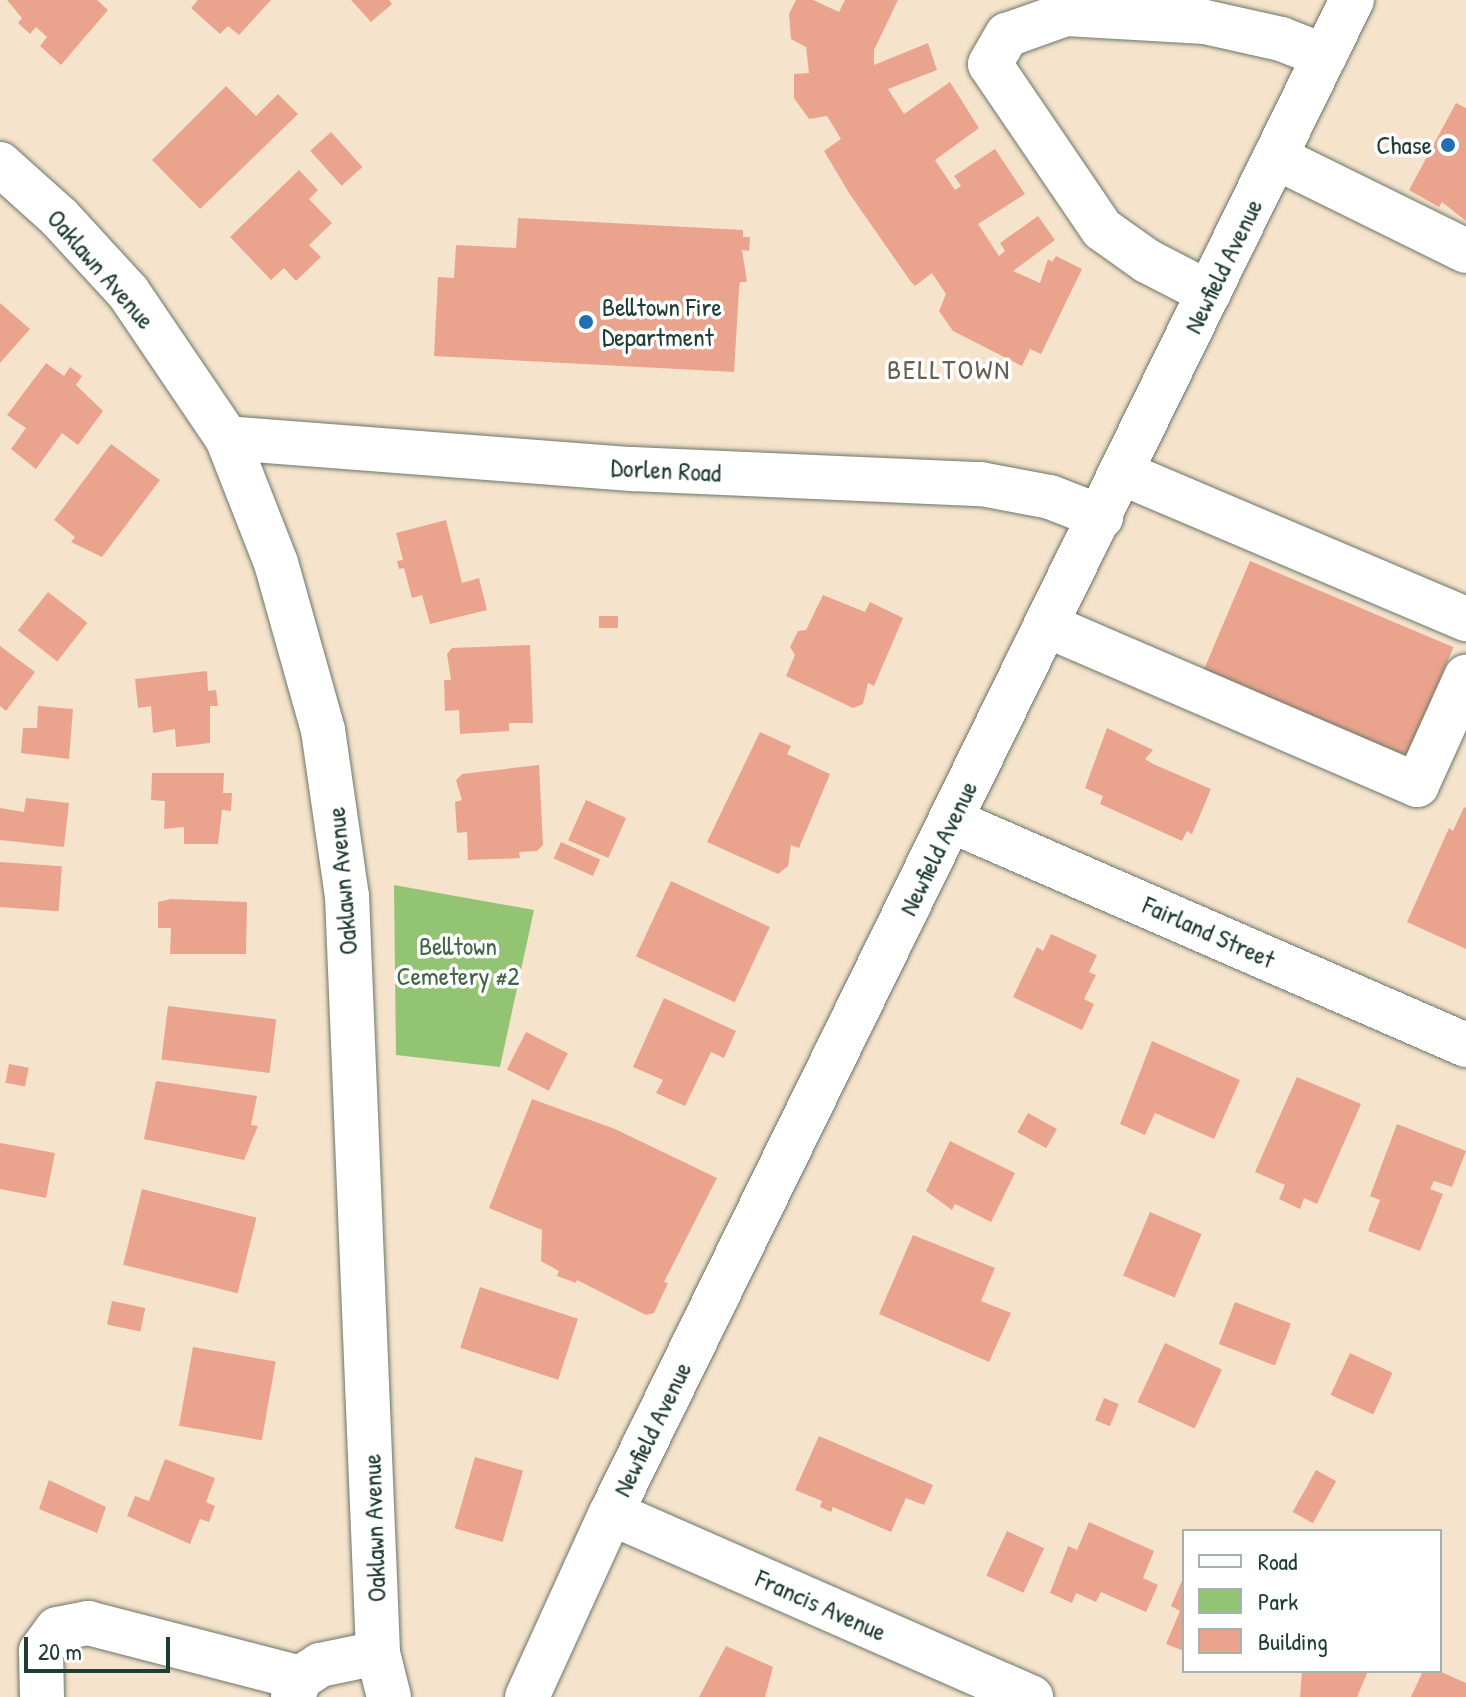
<!DOCTYPE html>
<html>
<head>
<meta charset="utf-8">
<style>
	body { margin:0 }
	#map { position:relative; width:1466px; height:1697px; overflow:hidden; background:#f6e3cc; font-family:"Patrick Hand",sans-serif }
	div>[style] { position:absolute }
	[style*='--x'] { left:calc(var(--x)*1px); top:calc(var(--y)*1px); width:calc(var(--w)*1px); rotate:calc(var(--a)*1deg) }
	.green>* { inset:0; background:#93c474 }
	.building>* { inset:0; background:#eaa48e; transform-origin:0 0 }
	.roads { filter:drop-shadow(0 0 2px #6a7769) drop-shadow(0 0 2px #6a7769) }
	.minor>* { height:44px; margin:-22px; padding:0 22px; transform-origin:22px; border-radius:22px; background:#fff }
	.major>* { height:44px; margin:-22px; padding:0 22px; transform-origin:22px; border-radius:22px; background:#fff }
	.dots>* { width:22px; height:22px; translate:-50% -50%; box-sizing:border-box; border:4px solid #fff; border-radius:50% }
	span { translate:-50% -50%; white-space:nowrap; text-align:center; line-height:1.15; -webkit-text-stroke:7px #fff; paint-order:stroke }
	.poi-label { font-size:26px; color:#1f3d34 }
	.right { translate:-100% -50%; text-align:right }
	.left { translate:0 -50%; text-align:left }
	.street-label { font-size:26px; color:#1f3d34 }
	.park-label { font-size:26px; color:#426647 }
	.neighbourhood-label { font-size:28px; color:#666154; letter-spacing:2px }
	.legend { position:absolute; left:1182px; top:1529px; width:260px; height:144px; box-sizing:border-box; background:#fff; border:2px solid #a5b1ae; margin:0; padding:10px 14px; list-style:none; font-size:24px; color:#1f3d34 }
	.legend li { display:flex; align-items:center; gap:16px; height:40px }
	.legend b { width:40px; border:2px solid #a5b1ae }
	.scale { position:absolute; left:24px; top:1637px; width:146px; height:36px; box-sizing:border-box; border:4px solid #1f3d34; border-top:0; padding-left:10px; font-size:24px; line-height:28px; white-space:nowrap; color:#1f3d34; -webkit-text-stroke:6px #fff; paint-order:stroke }
</style>
</head>
<body>
<div id="map">
	<div class="green">
		<i style="clip-path:polygon(394px 885px,534px 910px,500px 1067px,396px 1055px)"></i>
	</div>
	<div class="building">
		<i style="clip-path:polygon(7px 0,97px 0,108px 10px,61px 65px,40px 46px,47px 37px,36px 27px,30px 34px,18px 23px,22px 18px)"></i>
		<i style="clip-path:polygon(198px 0,271px 0,239px 35px,228px 26px,220px 34px,191px 8px)"></i>
		<i style="clip-path:polygon(351px 0,389px 0,392px 4px,371px 22px)"></i>
		<i style="clip-path:polygon(796px 0,813px 0,839px 12px,845px 0,898px 0,874px 50px,874px 65px,928px 43px,937px 70px,888px 89px,904px 114px,950px 82px,979px 128px,935px 160px,955px 190px,961px 186px,954px 176px,995px 149px,1025px 194px,978px 224px,999px 256px,1005px 251px,1000px 243px,1038px 216px,1055px 240px,1013px 271px,1040px 283px,1048px 259px,1052px 262px,1056px 256px,1082px 269px,1041px 354px,1030px 349px,1022px 366px,953px 331px,939px 311px,946px 294px,932px 273px,915px 286px,911px 282px,849px 193px,824px 151px,841px 139px,827px 116px,809px 119px,794px 98px,794px 74px,809px 73px,806px 47px,791px 39px,789px 14px)"></i>
		<i style="clip-path:polygon(226px 86px,256px 116px,278px 94px,298px 114px,200px 209px,152px 160px)"></i>
		<i style="clip-path:polygon(1456px 103px,1466px 108px,1466px 221px,1442px 202px,1439px 207px,1409px 190px)"></i>
		<i style="left:331px;top:132px;width:47px;height:28px;rotate:48deg"></i>
		<i style="clip-path:polygon(299px 170px,318px 190px,309px 199px,332px 223px,309px 245px,321px 257px,296px 281px,284px 268px,271px 280px,230px 237px)"></i>
		<i style="clip-path:polygon(518px 218px,743px 230px,743px 237px,750px 237px,749px 251px,742px 250px,747px 282px,740px 282px,739px 289px,734px 372px,434px 356px,438px 277px,454px 278px,456px 245px,516px 248px)"></i>
		<i style="clip-path:polygon(0 303px,30px 329px,0 363px)"></i>
		<i style="clip-path:polygon(46px 363px,64px 376px,70px 367px,82px 376px,76px 385px,103px 411px,78px 445px,62px 433px,36px 469px,11px 449px,26px 428px,7px 415px)"></i>
		<i style="clip-path:polygon(111px 444px,160px 480px,102px 557px,71px 542px,75px 537px,54px 520px)"></i>
		<i style="clip-path:polygon(446px 520px,462px 583px,479px 578px,487px 610px,430px 624px,422px 595px,412px 598px,404px 568px,399px 569px,397px 561px,403px 560px,396px 533px)"></i>
		<i style="left:1250px;top:561px;width:221px;height:123px;rotate:23deg"></i>
		<i style="left:48px;top:592px;width:50px;height:49px;rotate:38deg"></i>
		<i style="clip-path:polygon(823px 595px,865px 612px,870px 602px,903px 618px,874px 686px,868px 683px,863px 704px,853px 708px,786px 676px,795px 655px,790px 647px,798px 631px,806px 630px)"></i>
		<i style="left:599px;top:616px;width:19px;height:12px"></i>
		<i style="clip-path:polygon(530px 645px,533px 723px,509px 723px,509px 731px,460px 734px,459px 710px,445px 711px,444px 680px,451px 680px,447px 654px,452px 648px)"></i>
		<i style="clip-path:polygon(0 646px,35px 672px,6px 711px,0 706px)"></i>
		<i style="clip-path:polygon(207px 671px,208px 691px,216px 690px,218px 706px,210px 706px,210px 743px,176px 747px,175px 729px,153px 733px,151px 706px,138px 708px,135px 679px)"></i>
		<i style="clip-path:polygon(38px 706px,73px 709px,69px 759px,21px 753px,23px 728px,37px 728px)"></i>
		<i style="clip-path:polygon(1107px 728px,1153px 750px,1145px 759px,1153px 764px,1211px 789px,1192px 834px,1187px 831px,1182px 841px,1100px 804px,1103px 796px,1085px 788px)"></i>
		<i style="clip-path:polygon(760px 732px,791px 746px,787px 754px,830px 774px,799px 848px,791px 845px,788px 866px,778px 874px,707px 842px)"></i>
		<i style="clip-path:polygon(539px 765px,543px 845px,537px 851px,519px 852px,520px 858px,468px 860px,467px 832px,457px 833px,455px 802px,462px 800px,456px 780px,462px 774px)"></i>
		<i style="clip-path:polygon(152px 773px,224px 773px,223px 793px,232px 793px,231px 811px,222px 810px,218px 844px,184px 844px,184px 827px,164px 829px,165px 801px,151px 800px)"></i>
		<i style="clip-path:polygon(26px 798px,69px 803px,64px 847px,0 840px,0 808px,24px 812px)"></i>
		<i style="left:586px;top:800px;width:44px;height:44px;rotate:24deg"></i>
		<i style="clip-path:polygon(1464px 807px,1466px 808px,1466px 949px,1407px 922px,1449px 828px,1453px 831px)"></i>
		<i style="left:561px;top:842px;width:43px;height:18px;rotate:24deg"></i>
		<i style="left:0;top:862px;width:62px;height:45px;rotate:4deg"></i>
		<i style="left:671px;top:881px;width:109px;height:83px;rotate:25deg"></i>
		<i style="clip-path:polygon(171px 899px,247px 902px,246px 954px,170px 954px,171px 928px,158px 928px,158px 902px)"></i>
		<i style="clip-path:polygon(1051px 934px,1097px 955px,1089px 972px,1096px 975px,1084px 999px,1094px 1004px,1082px 1030px,1013px 997px,1037px 947px,1043px 951px)"></i>
		<i style="clip-path:polygon(664px 998px,736px 1031px,724px 1058px,711px 1052px,685px 1106px,656px 1093px,663px 1080px,633px 1067px)"></i>
		<i style="left:168px;top:1006px;width:109px;height:54px;rotate:7deg"></i>
		<i style="left:526px;top:1032px;width:47px;height:42px;rotate:27deg"></i>
		<i style="clip-path:polygon(1152px 1041px,1240px 1080px,1214px 1139px,1155px 1113px,1145px 1135px,1120px 1124px)"></i>
		<i style="left:9px;top:1064px;width:20px;height:19px;rotate:11deg"></i>
		<i style="clip-path:polygon(1297px 1077px,1361px 1104px,1317px 1204px,1304px 1198px,1300px 1209px,1279px 1199px,1285px 1185px,1255px 1172px)"></i>
		<i style="clip-path:polygon(156px 1081px,257px 1096px,251px 1125px,258px 1126px,244px 1160px,144px 1139px)"></i>
		<i style="clip-path:polygon(532px 1099px,615px 1129px,717px 1178px,664px 1282px,668px 1283px,654px 1313px,646px 1315px,577px 1280px,576px 1283px,557px 1276px,559px 1271px,541px 1261px,542px 1230px,489px 1208px)"></i>
		<i style="left:1028px;top:1113px;width:33px;height:22px;rotate:29deg"></i>
		<i style="clip-path:polygon(1397px 1124px,1466px 1151px,1452px 1187px,1434px 1181px,1430px 1189px,1443px 1194px,1420px 1251px,1368px 1231px,1380px 1200px,1370px 1196px)"></i>
		<i style="clip-path:polygon(950px 1141px,1015px 1173px,991px 1222px,955px 1204px,952px 1210px,926px 1191px)"></i>
		<i style="clip-path:polygon(0 1143px,55px 1153px,46px 1198px,0 1189px)"></i>
		<i style="left:142px;top:1189px;width:118px;height:78px;rotate:14deg"></i>
		<i style="left:1150px;top:1212px;width:56px;height:69px;rotate:23deg"></i>
		<i style="clip-path:polygon(913px 1235px,995px 1268px,981px 1301px,1011px 1313px,989px 1362px,879px 1314px)"></i>
		<i style="left:480px;top:1287px;width:103px;height:64px;rotate:18deg"></i>
		<i style="left:112px;top:1301px;width:34px;height:24px;rotate:12deg"></i>
		<i style="left:1235px;top:1302px;width:60px;height:45px;rotate:21deg"></i>
		<i style="left:1165px;top:1343px;width:63px;height:65px;rotate:25deg"></i>
		<i style="left:193px;top:1347px;width:84px;height:80px;rotate:10deg"></i>
		<i style="left:1350px;top:1353px;width:47px;height:46px;rotate:25deg"></i>
		<i style="left:1104px;top:1398px;width:16px;height:24px;rotate:22deg"></i>
		<i style="clip-path:polygon(819px 1436px,933px 1485px,924px 1505px,906px 1498px,891px 1532px,833px 1507px,831px 1512px,820px 1507px,822px 1501px,795px 1490px)"></i>
		<i style="left:475px;top:1457px;width:50px;height:74px;rotate:16deg"></i>
		<i style="clip-path:polygon(165px 1459px,215px 1478px,206px 1502px,215px 1506px,209px 1522px,200px 1519px,190px 1544px,127px 1516px,135px 1496px,149px 1501px)"></i>
		<i style="left:1316px;top:1470px;width:23px;height:48px;rotate:29deg"></i>
		<i style="clip-path:polygon(49px 1480px,106px 1507px,97px 1533px,39px 1509px)"></i>
		<i style="clip-path:polygon(1089px 1522px,1154px 1551px,1143px 1578px,1158px 1585px,1146px 1612px,1101px 1592px,1096px 1602px,1076px 1593px,1072px 1603px,1050px 1593px,1068px 1546px,1077px 1550px)"></i>
		<i style="left:1007px;top:1531px;width:41px;height:49px;rotate:25deg"></i>
		<i style="clip-path:polygon(1184px 1576px,1184px 1651px,1166px 1644px,1180px 1611px,1171px 1606px)"></i>
		<i style="clip-path:polygon(726px 1646px,773px 1667px,765px 1697px,699px 1697px)"></i>
		<i style="clip-path:polygon(1302px 1671px,1368px 1671px,1357px 1697px,1300px 1697px)"></i>
		<i style="clip-path:polygon(1423px 1671px,1439px 1671px,1466px 1683px,1466px 1697px,1411px 1697px)"></i>
	</div>
	<div class="roads">
		<div class="minor">
			<i style="--x:1275;--y:157;--w:213;--a:26.2"></i>
			<i style="--x:0;--y:164;--w:79;--a:41.9"></i>
			<i style="--x:59;--y:217;--w:102;--a:47.4"></i>
			<i style="--x:128;--y:292;--w:176;--a:55.9"></i>
			<i style="--x:227;--y:438;--w:134;--a:68.6"></i>
			<i style="--x:276;--y:563;--w:173;--a:74.3"></i>
			<i style="--x:323;--y:730;--w:168;--a:81.8"></i>
			<i style="--x:347;--y:896;--w:758;--a:87.65"></i>
			<i style="--x:378;--y:1653;--w:45;--a:76"></i>
			<i style="--x:1209;--y:293;--w:70;--a:-152.7"></i>
			<i style="--x:1147;--y:261;--w:55;--a:-144.6"></i>
			<i style="--x:1102;--y:229;--w:199;--a:-124.2"></i>
			<i style="--x:990;--y:64;--w:34;--a:-60"></i>
			<i style="--x:1007;--y:35;--w:63;--a:-19.6"></i>
			<i style="--x:1066;--y:14;--w:139;--a:3.3"></i>
			<i style="--x:1205;--y:22;--w:78;--a:12.6"></i>
			<i style="--x:1281;--y:39;--w:47;--a:21.1"></i>
			<i style="--x:227;--y:438;--w:406;--a:4.4"></i>
			<i style="--x:632;--y:469;--w:349;--a:2.5"></i>
			<i style="--x:981;--y:484;--w:70;--a:10.7"></i>
			<i style="--x:1050;--y:497;--w:55;--a:21.4"></i>
			<i style="--x:1122;--y:473;--w:374;--a:23"></i>
			<i style="--x:1048;--y:626;--w:402;--a:23.3"></i>
			<i style="--x:1417;--y:785;--w:119;--a:-65.6"></i>
			<i style="--x:952;--y:821;--w:561;--a:23.55"></i>
			<i style="--x:611;--y:1513;--w:459;--a:23.7"></i>
			<i style="--x:42;--y:1697;--w:46;--a:-91.2"></i>
			<i style="--x:41;--y:1651;--w:27;--a:-54"></i>
			<i style="--x:57;--y:1629;--w:32;--a:-11"></i>
			<i style="--x:88;--y:1623;--w:219;--a:14.5"></i>
			<i style="--x:293;--y:1697;--w:20;--a:-70"></i>
			<i style="--x:300;--y:1678;--w:24;--a:-33"></i>
			<i style="--x:320;--y:1665;--w:59;--a:-11.7"></i>
		</div>
		<div class="major">
			<i style="--x:527;--y:1697;--w:202;--a:-65.5"></i>
			<i style="--x:611;--y:1513;--w:1685;--a:-63.91"></i>
		</div>
	</div>
	<div class="dots">
		<i style="left:1448px;top:145px;background:#1f6fb2"></i>
		<i style="left:586px;top:322px;background:#1f6fb2"></i>
	</div>
	<div class="poi-label">
		<span class="right" style="left:1432px;top:145px">Chase</span>
		<span class="left" style="left:602px;top:322px">Belltown Fire<br>Department</span>
	</div>
	<div class="street-label">
		<span style="left:1223px;top:266px;rotate:-64deg">Newfield Avenue</span>
		<span style="left:101px;top:269px;rotate:49deg">Oaklawn Avenue</span>
		<span style="left:666px;top:470px;rotate:3deg">Dorlen Road</span>
		<span style="left:938px;top:848px;rotate:-64deg">Newfield Avenue</span>
		<span style="left:342px;top:881px;rotate:-95deg">Oaklawn Avenue</span>
		<span style="left:1209px;top:932px;rotate:24deg">Fairland Street</span>
		<span style="left:652px;top:1429px;rotate:-64deg">Newfield Avenue</span>
		<span style="left:374px;top:1528px;rotate:-92deg">Oaklawn Avenue</span>
		<span style="left:821px;top:1605px;rotate:24deg">Francis Avenue</span>
	</div>
	<div class="park-label">
		<span style="left:458px;top:961px">Belltown<br>Cemetery #2</span>
	</div>
	<div class="neighbourhood-label">
		<span style="left:949px;top:369px">BELLTOWN</span>
	</div>
	<ul class="legend">
	<li><b style="height:10px;background:#fff"></b>Road</li>
	<li><b style="height:22px;background:#93c474"></b>Park</li>
	<li><b style="height:22px;background:#eaa48e"></b>Building</li>
	</ul>
	<div class="scale">20 m</div>
</div>
</body>
</html>
